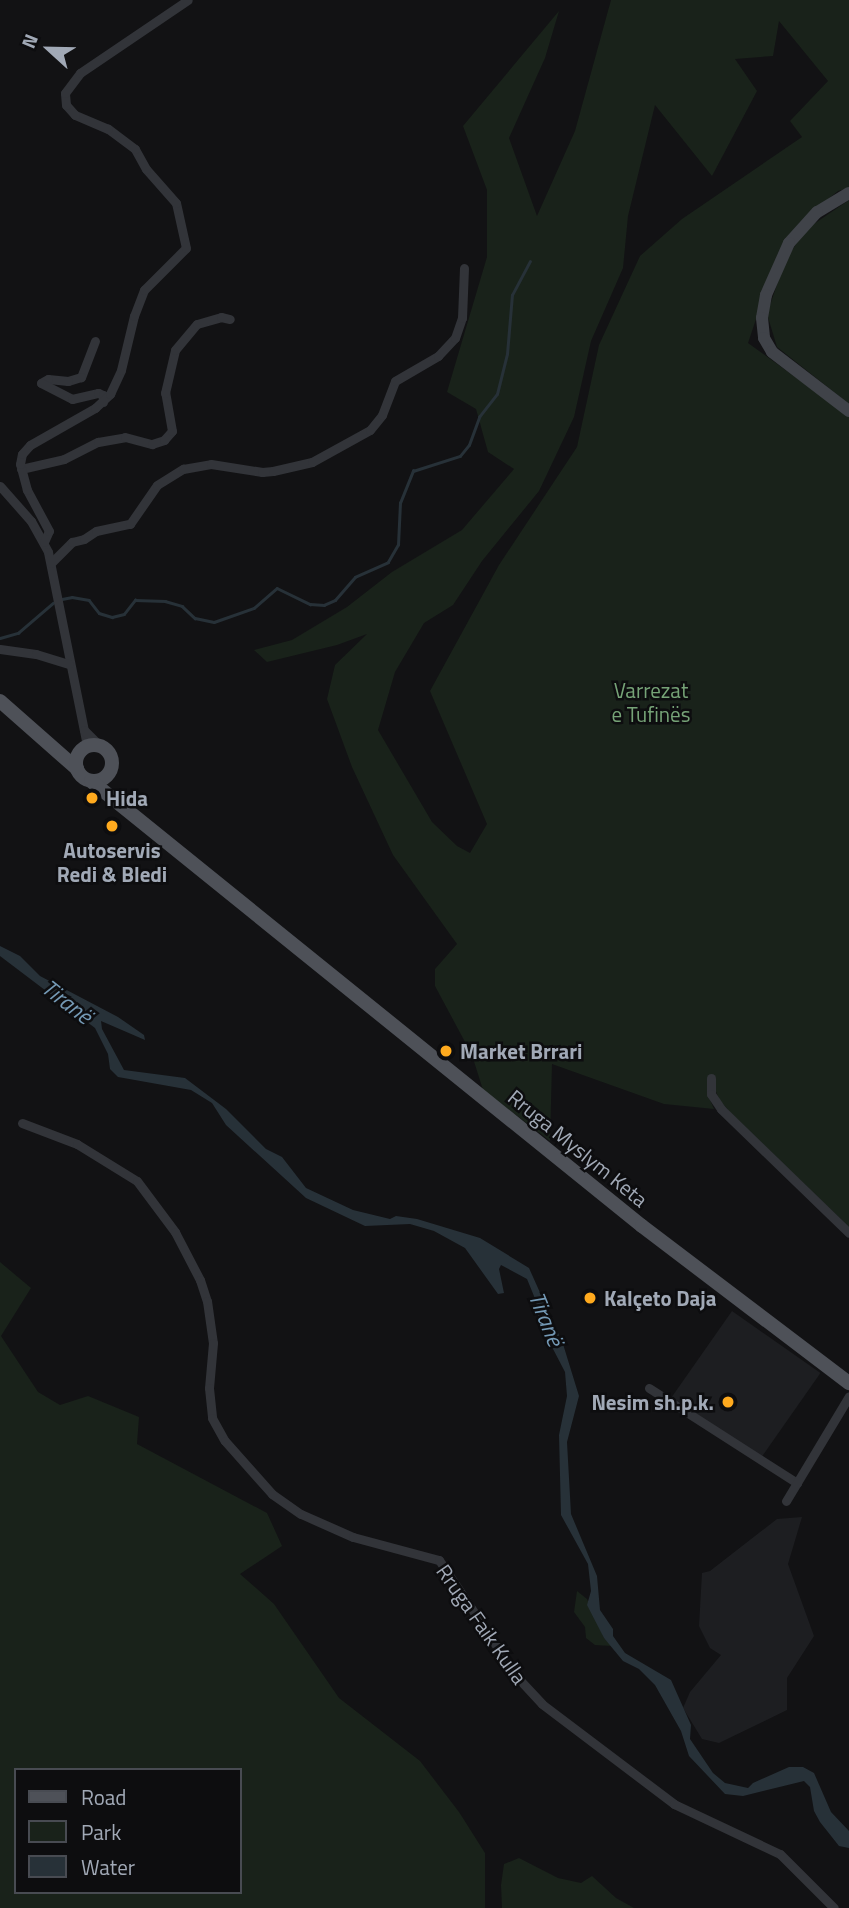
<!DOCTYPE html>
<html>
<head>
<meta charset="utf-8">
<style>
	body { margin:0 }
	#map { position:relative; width:849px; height:1908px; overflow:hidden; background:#121214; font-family:"Titillium Web",sans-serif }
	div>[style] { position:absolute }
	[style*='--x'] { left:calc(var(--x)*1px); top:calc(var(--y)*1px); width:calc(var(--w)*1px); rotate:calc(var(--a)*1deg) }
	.built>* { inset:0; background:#1d1e21; transform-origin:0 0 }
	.green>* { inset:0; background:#19221a }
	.water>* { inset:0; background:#273138 }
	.stream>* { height:2.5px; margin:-1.25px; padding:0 1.25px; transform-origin:1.25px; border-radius:1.25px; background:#273138 }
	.street>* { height:9px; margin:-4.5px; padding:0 4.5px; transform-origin:4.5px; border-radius:4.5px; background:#323439 }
	.secondary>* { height:12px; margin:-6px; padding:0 6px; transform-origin:6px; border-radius:6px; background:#404349 }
	.primary>* { height:14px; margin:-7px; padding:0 7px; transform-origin:7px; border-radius:7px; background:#4e5158 }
	.primary>.ring { margin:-7px; padding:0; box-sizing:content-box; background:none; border:14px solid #4e5158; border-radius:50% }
	.dots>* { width:19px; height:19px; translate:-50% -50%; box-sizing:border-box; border:4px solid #0d0d0f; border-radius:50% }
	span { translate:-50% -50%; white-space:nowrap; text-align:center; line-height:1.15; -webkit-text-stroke:5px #0d0d0f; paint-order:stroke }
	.park-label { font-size:21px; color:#76a377 }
	.poi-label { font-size:21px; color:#a1a9b6; font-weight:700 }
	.left { translate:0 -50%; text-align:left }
	.right { translate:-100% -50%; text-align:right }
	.street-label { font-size:21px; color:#a1a9b6 }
	.water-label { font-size:23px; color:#7499b5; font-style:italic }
	.legend { position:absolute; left:14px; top:1768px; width:228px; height:126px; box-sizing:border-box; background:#0d0d0f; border:2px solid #484b52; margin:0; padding:9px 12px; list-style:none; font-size:21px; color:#a1a9b6 }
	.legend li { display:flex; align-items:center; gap:14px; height:35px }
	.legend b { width:35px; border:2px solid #484b52 }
	.north { position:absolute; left:14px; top:14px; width:70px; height:70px; -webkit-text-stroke:5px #0d0d0f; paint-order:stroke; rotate:292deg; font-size:19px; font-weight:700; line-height:28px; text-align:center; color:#a1a9b6 }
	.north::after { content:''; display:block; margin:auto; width:24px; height:32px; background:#a1a9b6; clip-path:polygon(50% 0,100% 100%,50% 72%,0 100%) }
</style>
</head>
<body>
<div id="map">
	<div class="built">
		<i style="left:732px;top:1311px;width:108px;height:105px;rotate:35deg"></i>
		<i style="clip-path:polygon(802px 1517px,788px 1564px,814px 1636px,787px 1678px,787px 1710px,719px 1743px,702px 1739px,683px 1708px,690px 1692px,721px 1655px,710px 1648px,699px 1626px,702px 1573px,710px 1571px,777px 1519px)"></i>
	</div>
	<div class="green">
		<i style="clip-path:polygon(evenodd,611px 0,849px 0,849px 188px,838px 191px,800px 222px,778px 253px,748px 343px,849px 416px,849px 1227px,731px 1113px,720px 1101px,714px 1087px,708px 1095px,714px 1109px,664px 1104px,552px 1064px,550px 1141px,483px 1090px,472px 1055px,435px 986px,435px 969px,457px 944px,393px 855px,352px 767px,327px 699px,335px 665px,367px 634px,337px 645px,267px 662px,254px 650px,292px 640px,347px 607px,392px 572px,462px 530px,514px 469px,488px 452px,476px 409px,447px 392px,487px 257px,487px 190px,463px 126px,559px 11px,545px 58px,509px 138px,537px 216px,575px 131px,611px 0,779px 21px,828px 81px,790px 121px,802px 137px,682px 219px,640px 256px,599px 345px,577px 447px,499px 565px,430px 691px,487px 824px,470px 853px,457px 846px,432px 822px,378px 730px,395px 672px,424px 623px,453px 605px,482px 561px,539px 491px,574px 417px,591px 341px,623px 268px,628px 216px,655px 105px,712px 176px,757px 91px,735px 59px,773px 56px,779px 21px)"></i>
		<i style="clip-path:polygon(849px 200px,849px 404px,777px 347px,767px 314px,785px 261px,805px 230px)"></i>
		<i style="clip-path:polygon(evenodd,0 1262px,31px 1288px,1px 1336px,38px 1392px,60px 1405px,88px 1396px,139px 1417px,137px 1444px,267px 1513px,282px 1546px,240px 1574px,274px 1604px,339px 1698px,420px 1761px,459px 1812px,485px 1853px,485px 1908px,0 1908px,0 1262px,16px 1770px,240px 1770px,240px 1892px,16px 1892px,16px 1770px)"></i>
		<i style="clip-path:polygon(577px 1591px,587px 1599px,604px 1638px,612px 1646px,595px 1645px,586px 1638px,585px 1627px,574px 1612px)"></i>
		<i style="clip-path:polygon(519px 1858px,558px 1878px,581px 1883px,592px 1876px,616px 1898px,634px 1908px,502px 1908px,501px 1885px,504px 1864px)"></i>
	</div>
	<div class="water">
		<i style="clip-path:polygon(0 946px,20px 956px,40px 976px,118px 1017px,144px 1035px,145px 1040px,101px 1021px,102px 1029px,124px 1070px,185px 1078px,226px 1109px,266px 1149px,282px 1157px,306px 1188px,353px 1210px,390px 1219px,396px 1216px,417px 1219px,480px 1238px,529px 1268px,563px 1344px,579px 1396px,567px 1442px,571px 1514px,597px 1576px,600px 1610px,613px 1629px,613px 1636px,625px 1653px,671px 1680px,691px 1725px,690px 1739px,713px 1773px,725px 1783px,748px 1788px,753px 1783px,789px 1767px,803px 1767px,814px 1773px,831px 1812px,849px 1831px,849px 1848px,839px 1846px,820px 1822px,814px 1811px,810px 1787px,804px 1781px,743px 1796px,725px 1794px,689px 1756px,681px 1731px,655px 1685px,639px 1669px,623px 1661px,604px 1638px,587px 1605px,591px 1591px,588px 1564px,561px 1515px,559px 1435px,567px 1396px,565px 1372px,539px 1322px,536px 1301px,527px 1279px,501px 1265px,499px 1269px,504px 1293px,498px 1294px,465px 1248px,434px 1231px,410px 1224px,365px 1226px,306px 1198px,226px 1125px,212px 1103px,191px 1090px,118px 1077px,110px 1069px,108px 1054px,95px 1028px,0 956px)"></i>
	</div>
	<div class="stream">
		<i style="--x:62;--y:599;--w:10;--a:-11"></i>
		<i style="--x:72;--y:597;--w:17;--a:10"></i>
		<i style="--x:89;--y:600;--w:16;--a:52"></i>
		<i style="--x:99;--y:613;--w:14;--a:17"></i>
		<i style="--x:112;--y:617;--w:12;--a:-14"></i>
		<i style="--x:124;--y:614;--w:18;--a:-52"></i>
		<i style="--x:135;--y:600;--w:30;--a:2"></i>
		<i style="--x:165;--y:601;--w:18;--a:16"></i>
		<i style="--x:182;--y:606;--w:18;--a:43"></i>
		<i style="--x:195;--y:618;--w:19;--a:12"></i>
		<i style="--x:214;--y:622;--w:42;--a:-19.3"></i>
		<i style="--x:254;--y:608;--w:30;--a:-41"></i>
		<i style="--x:277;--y:588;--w:37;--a:26"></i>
		<i style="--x:310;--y:604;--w:14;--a:4"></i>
		<i style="--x:324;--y:605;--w:12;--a:-24"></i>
		<i style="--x:335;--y:600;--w:30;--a:-49"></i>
		<i style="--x:355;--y:577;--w:36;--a:-24"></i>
		<i style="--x:388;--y:562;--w:20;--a:-60"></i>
		<i style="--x:398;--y:545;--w:42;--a:-87.3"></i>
		<i style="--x:400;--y:503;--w:35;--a:-68"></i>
		<i style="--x:413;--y:471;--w:49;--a:-17.7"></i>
		<i style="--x:460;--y:456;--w:14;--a:-51"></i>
		<i style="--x:469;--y:445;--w:30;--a:-70"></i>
		<i style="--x:479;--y:417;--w:29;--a:-52"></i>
		<i style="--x:497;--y:394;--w:41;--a:-76"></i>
		<i style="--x:507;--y:354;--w:59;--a:-85.2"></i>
		<i style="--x:512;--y:295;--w:38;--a:-62"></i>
		<i style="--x:0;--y:638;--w:19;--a:-16"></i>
		<i style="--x:18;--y:633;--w:46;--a:-40.6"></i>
	</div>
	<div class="street">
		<i style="--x:95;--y:341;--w:39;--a:111"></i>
		<i style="--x:81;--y:377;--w:14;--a:163"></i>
		<i style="--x:68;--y:381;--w:20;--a:-174"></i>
		<i style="--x:48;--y:379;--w:8;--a:150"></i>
		<i style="--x:41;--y:383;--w:35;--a:27"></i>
		<i style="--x:72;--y:399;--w:27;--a:-13"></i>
		<i style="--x:98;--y:393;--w:5;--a:22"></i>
		<i style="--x:103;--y:395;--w:7;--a:90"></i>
		<i style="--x:21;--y:469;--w:44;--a:-13.1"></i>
		<i style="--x:64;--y:459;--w:38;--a:-27"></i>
		<i style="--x:98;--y:442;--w:27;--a:-10"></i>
		<i style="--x:125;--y:437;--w:28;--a:15"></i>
		<i style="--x:152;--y:444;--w:13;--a:-18"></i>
		<i style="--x:164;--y:440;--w:12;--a:-48"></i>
		<i style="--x:172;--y:431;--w:39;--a:-100"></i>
		<i style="--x:165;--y:393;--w:44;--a:-76.9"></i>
		<i style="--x:175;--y:350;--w:34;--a:-50"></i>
		<i style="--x:197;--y:324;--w:25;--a:-16"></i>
		<i style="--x:221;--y:317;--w:9;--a:13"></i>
		<i style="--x:0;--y:486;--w:47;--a:48.5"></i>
		<i style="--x:31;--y:521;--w:35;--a:61"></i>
		<i style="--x:48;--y:552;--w:198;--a:78.6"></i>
		<i style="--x:44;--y:542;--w:12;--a:-66"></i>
		<i style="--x:49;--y:531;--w:47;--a:-118.2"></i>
		<i style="--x:27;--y:490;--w:27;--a:-105"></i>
		<i style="--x:20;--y:464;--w:10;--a:-79"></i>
		<i style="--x:22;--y:454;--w:12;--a:-48"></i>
		<i style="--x:30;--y:445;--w:75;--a:-29.6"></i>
		<i style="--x:95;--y:408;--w:21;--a:-43"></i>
		<i style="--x:110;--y:394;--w:26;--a:-65"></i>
		<i style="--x:121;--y:370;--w:56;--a:-76.5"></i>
		<i style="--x:134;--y:316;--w:28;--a:-69"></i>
		<i style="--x:144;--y:290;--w:59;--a:-45"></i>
		<i style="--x:186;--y:248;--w:46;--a:-102.5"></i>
		<i style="--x:176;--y:203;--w:45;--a:-131.4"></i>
		<i style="--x:146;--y:169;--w:23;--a:-119"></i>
		<i style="--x:135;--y:149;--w:34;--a:-143"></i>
		<i style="--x:108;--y:129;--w:36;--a:-157"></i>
		<i style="--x:75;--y:115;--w:13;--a:-132"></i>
		<i style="--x:66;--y:105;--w:12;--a:-95"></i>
		<i style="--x:65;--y:93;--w:25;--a:-53"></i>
		<i style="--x:80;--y:73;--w:130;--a:-34.1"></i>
		<i style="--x:51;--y:563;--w:30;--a:-45"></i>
		<i style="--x:72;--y:542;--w:12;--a:-14"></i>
		<i style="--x:84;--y:539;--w:14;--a:-34"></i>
		<i style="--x:96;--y:531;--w:35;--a:-12"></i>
		<i style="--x:130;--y:524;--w:47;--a:-55.3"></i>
		<i style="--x:157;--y:485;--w:31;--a:-32"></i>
		<i style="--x:183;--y:469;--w:28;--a:-10"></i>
		<i style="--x:211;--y:464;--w:52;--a:8.9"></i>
		<i style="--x:262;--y:472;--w:11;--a:-5"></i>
		<i style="--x:273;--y:471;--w:40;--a:-13"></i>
		<i style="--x:312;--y:462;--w:66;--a:-28.9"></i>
		<i style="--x:370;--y:430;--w:19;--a:-51"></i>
		<i style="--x:382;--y:415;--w:36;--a:-69"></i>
		<i style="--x:395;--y:381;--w:50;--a:-30.2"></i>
		<i style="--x:438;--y:356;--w:25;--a:-47"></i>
		<i style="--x:455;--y:338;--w:21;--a:-71"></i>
		<i style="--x:462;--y:318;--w:50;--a:-87.7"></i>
		<i style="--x:0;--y:649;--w:36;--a:8"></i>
		<i style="--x:36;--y:654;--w:34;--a:17"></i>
		<i style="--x:84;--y:730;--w:23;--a:45"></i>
		<i style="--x:711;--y:1078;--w:16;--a:90"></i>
		<i style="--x:711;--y:1094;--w:18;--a:56"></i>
		<i style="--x:721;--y:1109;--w:178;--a:44.1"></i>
		<i style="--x:22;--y:1123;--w:59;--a:20.9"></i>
		<i style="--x:77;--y:1144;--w:70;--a:31.7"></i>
		<i style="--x:137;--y:1181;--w:64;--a:53.3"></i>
		<i style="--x:175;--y:1232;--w:54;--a:62.5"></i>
		<i style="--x:200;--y:1280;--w:22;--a:72"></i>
		<i style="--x:207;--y:1301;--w:42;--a:81.9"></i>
		<i style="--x:213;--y:1343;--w:45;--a:95.1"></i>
		<i style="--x:209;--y:1388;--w:30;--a:84"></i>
		<i style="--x:212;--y:1418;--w:26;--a:61"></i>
		<i style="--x:225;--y:1441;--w:71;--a:48.4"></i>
		<i style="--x:272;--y:1494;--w:35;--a:35"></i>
		<i style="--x:301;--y:1514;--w:57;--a:23.9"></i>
		<i style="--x:353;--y:1537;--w:89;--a:15"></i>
		<i style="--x:439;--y:1560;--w:142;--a:56.2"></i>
		<i style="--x:518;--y:1678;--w:35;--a:47"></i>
		<i style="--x:542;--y:1704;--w:166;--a:37.1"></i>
		<i style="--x:674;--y:1804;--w:117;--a:25.3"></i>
		<i style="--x:780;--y:1854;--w:76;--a:45"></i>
		<i style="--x:649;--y:1388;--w:176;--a:32.7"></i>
		<i style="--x:786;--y:1501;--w:122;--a:-59"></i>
	</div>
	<div class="secondary">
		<i style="--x:849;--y:193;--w:37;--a:149"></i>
		<i style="--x:817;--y:212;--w:42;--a:132.1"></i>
		<i style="--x:789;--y:243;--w:57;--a:113.9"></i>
		<i style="--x:766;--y:295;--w:23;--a:100"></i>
		<i style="--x:762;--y:318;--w:20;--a:84"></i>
		<i style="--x:764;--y:338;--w:16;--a:60"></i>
		<i style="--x:772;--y:352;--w:97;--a:37.5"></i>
	</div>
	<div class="primary">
		<i style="--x:0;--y:701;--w:103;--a:41.4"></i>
		<i class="ring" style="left:76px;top:745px;width:22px;height:22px"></i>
		<i style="--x:91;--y:781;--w:708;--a:38.93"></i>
		<i style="--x:642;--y:1226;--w:260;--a:37.2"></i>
	</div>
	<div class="dots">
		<i style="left:92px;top:798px;background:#ffaa1e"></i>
		<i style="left:112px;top:826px;background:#ffaa1e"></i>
		<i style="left:446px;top:1051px;background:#ffaa1e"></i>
		<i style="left:590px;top:1298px;background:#ffaa1e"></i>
		<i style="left:728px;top:1402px;background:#ffaa1e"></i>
	</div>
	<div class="park-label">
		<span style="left:651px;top:702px">Varrezat<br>e Tufinës</span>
	</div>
	<div class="poi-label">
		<span class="left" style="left:106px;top:798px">Hida</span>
		<span style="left:112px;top:862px">Autoservis<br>Redi &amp; Bledi</span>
		<span class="left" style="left:460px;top:1051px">Market Brrari</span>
		<span class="left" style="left:604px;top:1298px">Kalçeto Daja</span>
		<span class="right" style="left:714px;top:1402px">Nesim sh.p.k.</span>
	</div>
	<div class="street-label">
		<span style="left:578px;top:1148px;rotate:39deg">Rruga Myslym Keta</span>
		<span style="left:482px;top:1624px;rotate:55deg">Rruga Faik Kulla</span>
	</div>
	<div class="water-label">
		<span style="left:67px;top:1002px;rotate:38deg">Tiranë</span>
		<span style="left:546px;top:1319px;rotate:68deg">Tiranë</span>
	</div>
	<ul class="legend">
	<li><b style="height:9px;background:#4e5158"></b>Road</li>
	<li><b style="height:19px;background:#19221a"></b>Park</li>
	<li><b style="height:19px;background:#273138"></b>Water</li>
	</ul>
	<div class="north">N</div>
</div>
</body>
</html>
